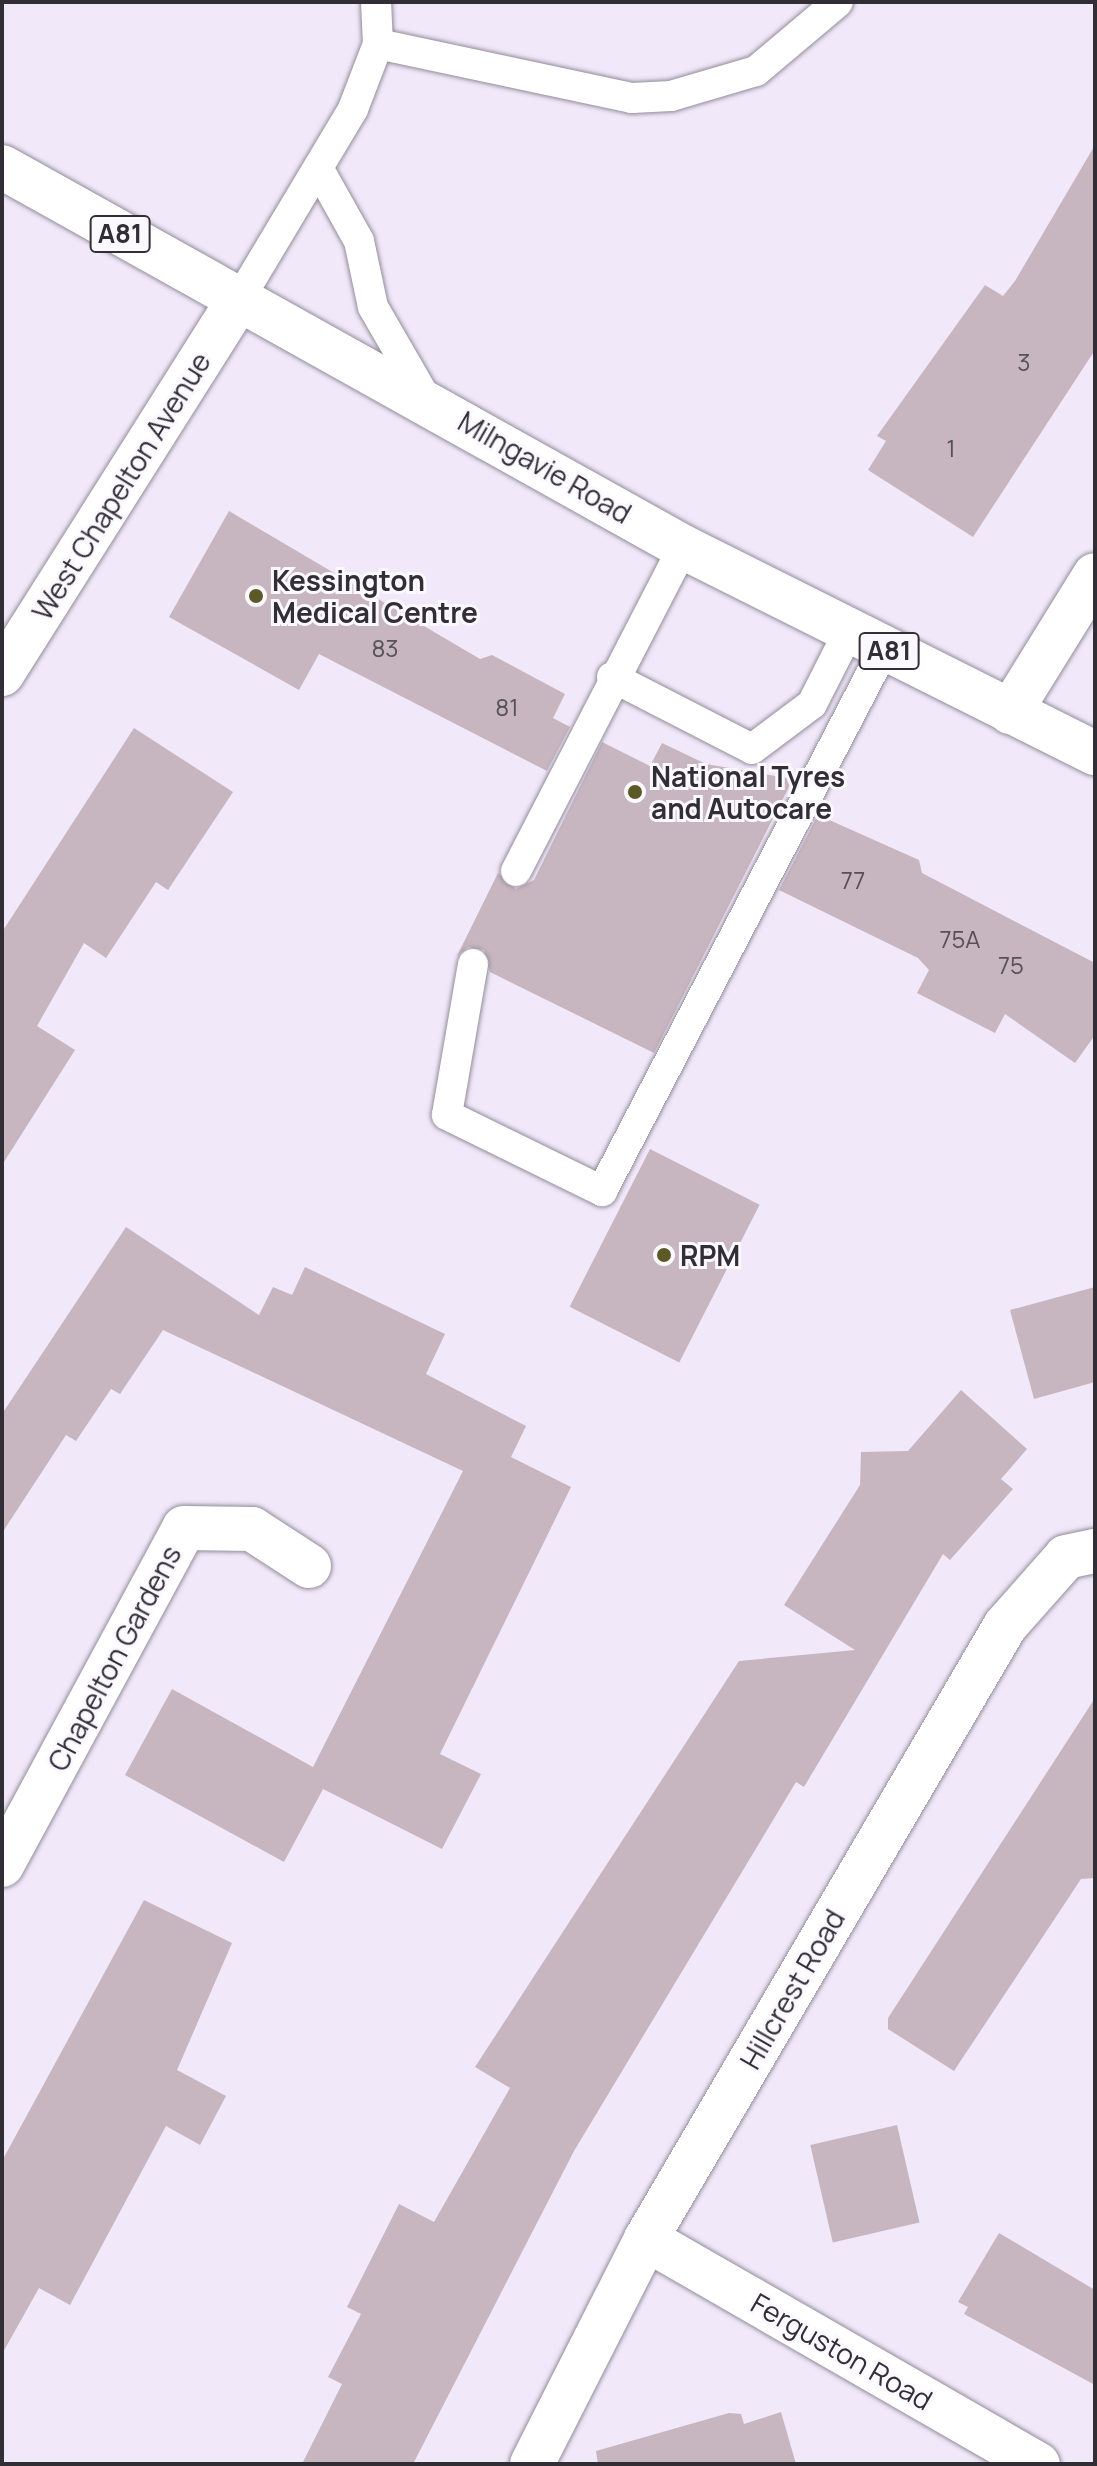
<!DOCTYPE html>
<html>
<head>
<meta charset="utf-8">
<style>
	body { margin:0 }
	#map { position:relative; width:1097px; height:2466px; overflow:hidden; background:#f1e8f9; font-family:Manrope,sans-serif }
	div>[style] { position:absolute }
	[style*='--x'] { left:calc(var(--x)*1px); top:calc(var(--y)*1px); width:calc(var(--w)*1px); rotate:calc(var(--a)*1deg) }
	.building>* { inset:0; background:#c7b6c0; transform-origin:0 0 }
	.roads { filter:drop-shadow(0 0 2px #938c9b) drop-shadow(0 0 2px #938c9b) }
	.lane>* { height:30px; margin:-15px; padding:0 15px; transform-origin:15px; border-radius:15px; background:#fff }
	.street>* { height:44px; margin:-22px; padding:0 22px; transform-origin:22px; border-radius:22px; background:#fff }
	.primary>* { height:44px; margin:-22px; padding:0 22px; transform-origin:22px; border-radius:22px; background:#fff }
	.dots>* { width:22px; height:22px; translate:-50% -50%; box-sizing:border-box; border:4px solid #fbf8ff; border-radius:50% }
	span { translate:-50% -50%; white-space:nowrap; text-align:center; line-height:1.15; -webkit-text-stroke:6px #fbf8ff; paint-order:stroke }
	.number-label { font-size:24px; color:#575058 }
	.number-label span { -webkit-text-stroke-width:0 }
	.shield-label span { padding:2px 6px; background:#fbf8ff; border:2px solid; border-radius:6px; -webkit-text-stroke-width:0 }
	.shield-label { font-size:26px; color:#322e35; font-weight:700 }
	.street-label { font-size:28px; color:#322e35 }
	.poi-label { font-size:28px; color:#322e35; font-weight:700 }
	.left { translate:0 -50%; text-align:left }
	.frame { position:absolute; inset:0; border:4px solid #322e35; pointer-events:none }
</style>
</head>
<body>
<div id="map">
	<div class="building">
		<i style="clip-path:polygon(1095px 145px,1095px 350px,973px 537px,868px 470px,886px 441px,877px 436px,985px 285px,1003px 296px,1015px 281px)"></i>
		<i style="clip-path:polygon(229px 511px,480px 659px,492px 655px,565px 694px,553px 718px,570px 727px,547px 771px,319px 654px,299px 690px,169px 617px)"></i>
		<i style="clip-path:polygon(134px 728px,233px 792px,168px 890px,156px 882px,106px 958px,84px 943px,37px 1026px,75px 1050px,2px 1165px,2px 932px)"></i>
		<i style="clip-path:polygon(602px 742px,650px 766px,662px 743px,706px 764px,793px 779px,654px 1053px,490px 972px,484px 950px,468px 947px,457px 956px,498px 873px,516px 889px,534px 880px)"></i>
		<i style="clip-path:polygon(818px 815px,919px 860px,922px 873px,1095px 963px,1095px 1035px,1075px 1063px,1005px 1014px,995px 1033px,917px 993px,929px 970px,918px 958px,779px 890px)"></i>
		<i style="left:650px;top:1149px;width:123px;height:177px;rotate:27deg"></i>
		<i style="clip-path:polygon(126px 1227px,259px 1315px,273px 1287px,292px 1295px,305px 1267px,445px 1334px,426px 1374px,526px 1426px,511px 1457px,571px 1487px,440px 1754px,481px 1774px,442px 1849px,323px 1789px,284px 1862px,125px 1775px,172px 1689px,313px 1767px,463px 1471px,163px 1330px,120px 1394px,111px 1389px,76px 1441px,66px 1435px,2px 1533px,2px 1414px)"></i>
		<i style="clip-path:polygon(1095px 1287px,1095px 1382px,1034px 1399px,1010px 1310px)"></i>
		<i style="clip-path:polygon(961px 1390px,1027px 1449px,1001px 1479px,1013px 1489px,950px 1560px,943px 1554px,804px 1787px,796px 1782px,574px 2151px,413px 2464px,302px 2464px,342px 2384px,328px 2377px,361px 2314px,347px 2307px,399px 2204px,434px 2222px,510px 2088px,475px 2067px,739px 1661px,855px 1650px,784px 1605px,860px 1485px,861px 1452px,908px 1451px)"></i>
		<i style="clip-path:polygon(1095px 1698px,1095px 1878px,1081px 1879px,954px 2071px,888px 2029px,888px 2018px)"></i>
		<i style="clip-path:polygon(144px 1900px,232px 1943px,177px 2070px,226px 2096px,200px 2145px,166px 2126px,70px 2305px,39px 2288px,2px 2354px,2px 2161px)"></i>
		<i style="left:897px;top:2125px;width:100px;height:89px;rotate:77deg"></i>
		<i style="clip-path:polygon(999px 2233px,1095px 2290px,1095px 2385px,964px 2314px,968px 2307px,958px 2302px)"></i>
		<i style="clip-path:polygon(781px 2412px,796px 2464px,598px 2464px,596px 2451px,729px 2413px,741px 2414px,744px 2424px)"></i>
	</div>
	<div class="roads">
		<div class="lane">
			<i style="--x:378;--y:44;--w:260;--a:12"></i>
			<i style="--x:632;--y:98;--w:39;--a:-3"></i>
			<i style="--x:671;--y:96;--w:89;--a:-16.4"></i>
			<i style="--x:756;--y:71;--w:107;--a:-40.1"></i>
			<i style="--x:321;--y:173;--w:78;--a:60.8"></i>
			<i style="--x:359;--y:241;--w:67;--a:78"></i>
			<i style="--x:373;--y:307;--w:104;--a:60"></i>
			<i style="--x:240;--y:298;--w:220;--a:-59.1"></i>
			<i style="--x:353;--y:109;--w:70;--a:-69"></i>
			<i style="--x:378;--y:44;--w:42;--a:-92.7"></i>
			<i style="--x:612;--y:677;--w:157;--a:27.2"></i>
			<i style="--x:752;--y:749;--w:75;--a:-36.9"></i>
			<i style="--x:812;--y:704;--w:82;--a:-63.1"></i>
			<i style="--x:516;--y:871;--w:365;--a:-62.7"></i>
			<i style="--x:473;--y:964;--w:153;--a:99.8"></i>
			<i style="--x:447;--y:1115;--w:173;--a:26.1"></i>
			<i style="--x:602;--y:1191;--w:611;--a:-62.51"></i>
		</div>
		<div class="street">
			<i style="--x:2;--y:674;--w:445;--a:-57.7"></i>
			<i style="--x:1010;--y:712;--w:161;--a:-58.2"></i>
			<i style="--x:2;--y:1865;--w:383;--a:-61.6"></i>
			<i style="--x:184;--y:1528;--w:68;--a:0.8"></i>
			<i style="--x:252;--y:1529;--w:68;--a:33"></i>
			<i style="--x:646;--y:2239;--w:452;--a:29.9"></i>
			<i style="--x:532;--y:2464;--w:252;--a:-63.1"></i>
			<i style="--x:646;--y:2239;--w:710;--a:-59.64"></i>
			<i style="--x:1005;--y:1626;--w:92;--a:-48.5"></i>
			<i style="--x:1066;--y:1557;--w:30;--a:-12"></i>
		</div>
		<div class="primary">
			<i style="--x:2;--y:167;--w:780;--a:29.16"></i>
			<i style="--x:683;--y:547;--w:461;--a:26.6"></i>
		</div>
	</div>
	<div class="dots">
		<i style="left:256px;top:596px;background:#5b5926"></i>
		<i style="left:635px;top:792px;background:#5b5926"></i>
		<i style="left:664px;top:1255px;background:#5b5926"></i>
	</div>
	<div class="number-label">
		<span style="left:1024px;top:362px">3</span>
		<span style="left:951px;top:448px">1</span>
		<span style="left:385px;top:648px">83</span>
		<span style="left:507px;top:707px">81</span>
		<span style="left:853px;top:880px">77</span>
		<span style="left:960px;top:939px">75A</span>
		<span style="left:1011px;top:965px">75</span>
	</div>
	<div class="shield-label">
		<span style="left:120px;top:234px">A81</span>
		<span style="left:889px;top:651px">A81</span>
	</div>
	<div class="street-label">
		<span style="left:545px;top:467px;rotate:30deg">Milngavie Road</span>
		<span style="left:121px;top:486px;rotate:-58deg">West Chapelton Avenue</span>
		<span style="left:114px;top:1658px;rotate:-62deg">Chapelton Gardens</span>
		<span style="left:792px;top:1989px;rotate:-60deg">Hillcrest Road</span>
		<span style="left:842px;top:2351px;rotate:30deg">Ferguston Road</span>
	</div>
	<div class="poi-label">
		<span class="left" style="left:272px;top:596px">Kessington<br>Medical Centre</span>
		<span class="left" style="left:651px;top:792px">National Tyres<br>and Autocare</span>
		<span class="left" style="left:680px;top:1255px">RPM</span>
	</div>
	<div class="frame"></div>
</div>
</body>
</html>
